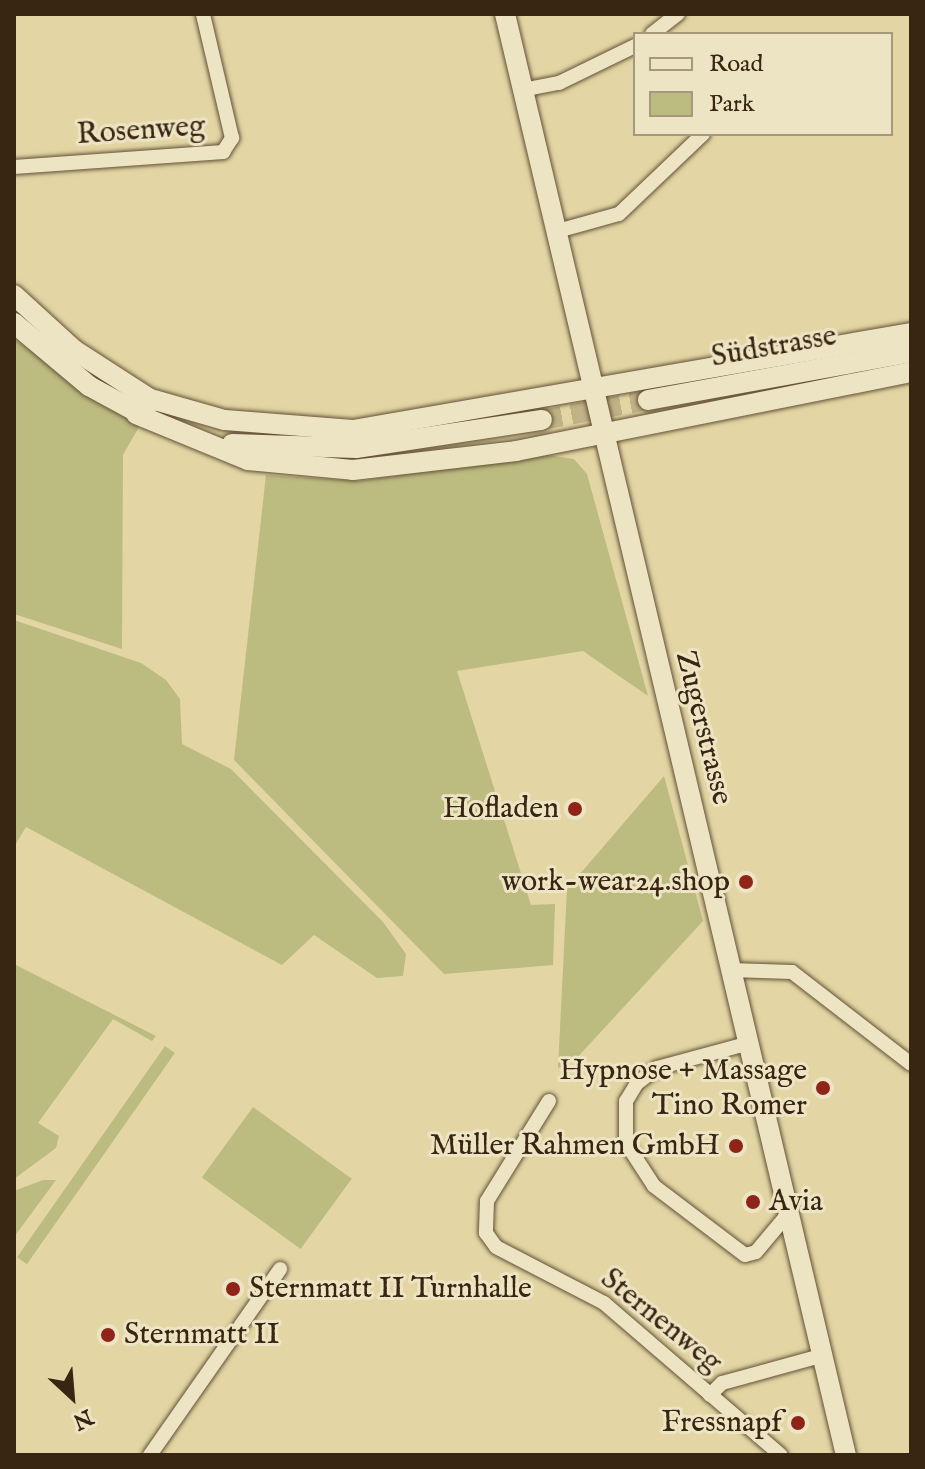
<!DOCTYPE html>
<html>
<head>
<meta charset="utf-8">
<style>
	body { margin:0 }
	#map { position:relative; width:925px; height:1469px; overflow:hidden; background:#e3d6a4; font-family:"IM FELL English",serif }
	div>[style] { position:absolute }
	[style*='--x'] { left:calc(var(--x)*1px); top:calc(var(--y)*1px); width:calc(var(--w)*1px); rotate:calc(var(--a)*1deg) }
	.green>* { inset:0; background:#bcbb80; transform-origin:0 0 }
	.secondary-tunnel>* { height:20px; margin-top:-10px; transform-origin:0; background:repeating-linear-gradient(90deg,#c1b387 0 20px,transparent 0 30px) }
	.roads { filter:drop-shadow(0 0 2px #635136) drop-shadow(0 0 2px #635136) }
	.street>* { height:14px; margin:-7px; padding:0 7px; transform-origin:7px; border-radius:7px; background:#ede4c4 }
	.secondary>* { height:20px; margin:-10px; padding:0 10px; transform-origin:10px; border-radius:10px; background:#ede4c4 }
	.dots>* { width:22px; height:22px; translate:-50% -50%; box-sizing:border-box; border:4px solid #ede4c4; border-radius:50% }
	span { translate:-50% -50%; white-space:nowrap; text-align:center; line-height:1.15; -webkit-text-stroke:6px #ede4c4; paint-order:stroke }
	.street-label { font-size:30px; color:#382512 }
	.poi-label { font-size:30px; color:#382512 }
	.right { translate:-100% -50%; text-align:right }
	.left { translate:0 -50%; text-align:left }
	.frame { position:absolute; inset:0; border:16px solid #382512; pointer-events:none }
	.legend { position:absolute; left:633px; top:32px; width:260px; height:104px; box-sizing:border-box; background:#ede4c4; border:2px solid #a5987d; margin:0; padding:10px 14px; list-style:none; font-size:24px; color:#382512 }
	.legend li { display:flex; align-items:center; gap:16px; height:40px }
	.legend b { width:40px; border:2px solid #a5987d }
	.north { position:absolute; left:32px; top:1357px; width:80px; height:80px; -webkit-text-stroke:6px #ede4c4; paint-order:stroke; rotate:154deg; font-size:22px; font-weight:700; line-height:32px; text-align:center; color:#382512 }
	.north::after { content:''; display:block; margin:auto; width:28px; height:36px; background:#382512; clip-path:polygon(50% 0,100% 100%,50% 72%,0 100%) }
</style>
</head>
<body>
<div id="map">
	<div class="green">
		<i style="clip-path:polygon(14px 339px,139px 427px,123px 455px,122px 649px,14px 614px)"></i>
		<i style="clip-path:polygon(547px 455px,574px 459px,587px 474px,648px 696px,583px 651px,457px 671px,531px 905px,555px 904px,553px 965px,444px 974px,234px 760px,266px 475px,359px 481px)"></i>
		<i style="clip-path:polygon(14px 620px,141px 663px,166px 680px,180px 699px,182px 744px,231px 769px,383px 922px,406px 954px,403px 976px,377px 978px,314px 935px,282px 965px,26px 827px,14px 847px)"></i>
		<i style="clip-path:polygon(664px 776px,703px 921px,574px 1061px,558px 1068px,567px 889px)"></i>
		<i style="clip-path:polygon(14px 964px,156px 1036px,152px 1041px,113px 1019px,38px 1123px,59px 1136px,56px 1148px,14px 1179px)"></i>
		<i style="left:165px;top:1046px;width:12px;height:258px;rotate:35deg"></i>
		<i style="left:253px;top:1107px;width:122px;height:87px;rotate:36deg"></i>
		<i style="clip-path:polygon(43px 1180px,56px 1180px,14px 1237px,14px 1191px)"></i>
	</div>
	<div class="secondary-tunnel">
		<i style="--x:542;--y:420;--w:108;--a:-10.7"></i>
	</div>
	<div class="roads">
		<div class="street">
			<i style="--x:652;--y:34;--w:33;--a:-38"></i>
			<i style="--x:522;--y:90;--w:38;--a:-11"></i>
			<i style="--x:559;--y:83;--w:85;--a:-26"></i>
			<i style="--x:14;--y:167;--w:210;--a:-4.1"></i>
			<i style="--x:223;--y:152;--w:17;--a:-57"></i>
			<i style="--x:232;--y:138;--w:127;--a:-103.2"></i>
			<i style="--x:554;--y:232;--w:67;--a:-15.5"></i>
			<i style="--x:619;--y:214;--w:116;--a:-43.6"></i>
			<i style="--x:731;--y:970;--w:61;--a:1.9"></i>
			<i style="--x:792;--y:972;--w:150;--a:37.7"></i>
			<i style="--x:746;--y:1044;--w:92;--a:164.9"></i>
			<i style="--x:657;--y:1068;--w:25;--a:143"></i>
			<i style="--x:637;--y:1083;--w:21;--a:121"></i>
			<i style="--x:626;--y:1101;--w:42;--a:90"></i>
			<i style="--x:626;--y:1143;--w:51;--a:56.9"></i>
			<i style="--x:654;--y:1186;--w:114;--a:37.2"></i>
			<i style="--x:745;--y:1255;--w:11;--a:-15"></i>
			<i style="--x:756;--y:1252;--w:48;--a:-50"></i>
			<i style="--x:549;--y:1101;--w:118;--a:121.8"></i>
			<i style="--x:487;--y:1201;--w:32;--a:92"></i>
			<i style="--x:486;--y:1233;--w:17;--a:54"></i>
			<i style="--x:496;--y:1247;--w:122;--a:27.4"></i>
			<i style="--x:604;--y:1303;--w:233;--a:40.7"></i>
			<i style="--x:710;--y:1395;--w:17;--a:-45"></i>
			<i style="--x:722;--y:1383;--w:103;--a:-15.3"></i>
			<i style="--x:150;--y:1455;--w:227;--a:-55"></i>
		</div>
		<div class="secondary">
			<i style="--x:505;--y:14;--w:1481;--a:76.69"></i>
			<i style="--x:14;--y:295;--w:81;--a:42.5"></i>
			<i style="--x:74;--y:350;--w:94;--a:32.8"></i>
			<i style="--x:14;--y:323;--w:98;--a:40"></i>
			<i style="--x:89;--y:386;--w:67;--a:28.5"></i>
			<i style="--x:144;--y:397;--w:84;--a:15.9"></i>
			<i style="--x:225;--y:420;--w:128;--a:4.5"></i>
			<i style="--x:353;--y:430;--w:566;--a:-9.86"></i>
			<i style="--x:648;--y:400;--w:267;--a:-10.3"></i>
			<i style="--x:136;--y:414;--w:121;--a:22.3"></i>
			<i style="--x:248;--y:460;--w:105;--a:5.4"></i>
			<i style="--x:353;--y:470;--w:164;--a:-6.6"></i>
			<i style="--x:516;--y:451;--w:403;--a:-11.3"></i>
			<i style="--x:232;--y:444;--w:124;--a:1.8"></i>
			<i style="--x:356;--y:448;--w:188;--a:-8.6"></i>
		</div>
	</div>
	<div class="dots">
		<i style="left:575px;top:809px;background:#8f2418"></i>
		<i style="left:746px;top:882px;background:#8f2418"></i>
		<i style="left:823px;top:1088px;background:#8f2418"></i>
		<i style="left:736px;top:1146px;background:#8f2418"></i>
		<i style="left:753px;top:1202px;background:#8f2418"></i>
		<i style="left:233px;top:1289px;background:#8f2418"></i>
		<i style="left:108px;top:1335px;background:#8f2418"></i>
		<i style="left:798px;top:1423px;background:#8f2418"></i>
	</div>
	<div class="street-label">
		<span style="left:141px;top:131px;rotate:-4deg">Rosenweg</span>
		<span style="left:774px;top:347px;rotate:-10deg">Südstrasse</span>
		<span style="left:703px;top:728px;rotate:76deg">Zugerstrasse</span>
		<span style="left:661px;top:1321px;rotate:39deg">Sternenweg</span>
	</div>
	<div class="poi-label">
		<span class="right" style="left:559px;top:809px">Hofladen</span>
		<span class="right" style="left:730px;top:882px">work-wear24.shop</span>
		<span class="right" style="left:807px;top:1088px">Hypnose + Massage<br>Tino Romer</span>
		<span class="right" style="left:720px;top:1146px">Müller Rahmen GmbH</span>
		<span class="left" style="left:769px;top:1202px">Avia</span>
		<span class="left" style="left:249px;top:1289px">Sternmatt II Turnhalle</span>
		<span class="left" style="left:124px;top:1335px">Sternmatt II</span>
		<span class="right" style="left:782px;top:1423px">Fressnapf</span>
	</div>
	<div class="frame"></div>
	<ul class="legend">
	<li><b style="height:10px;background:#ede4c4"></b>Road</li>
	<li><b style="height:22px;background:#bcbb80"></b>Park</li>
	</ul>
	<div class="north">N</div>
</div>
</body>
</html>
